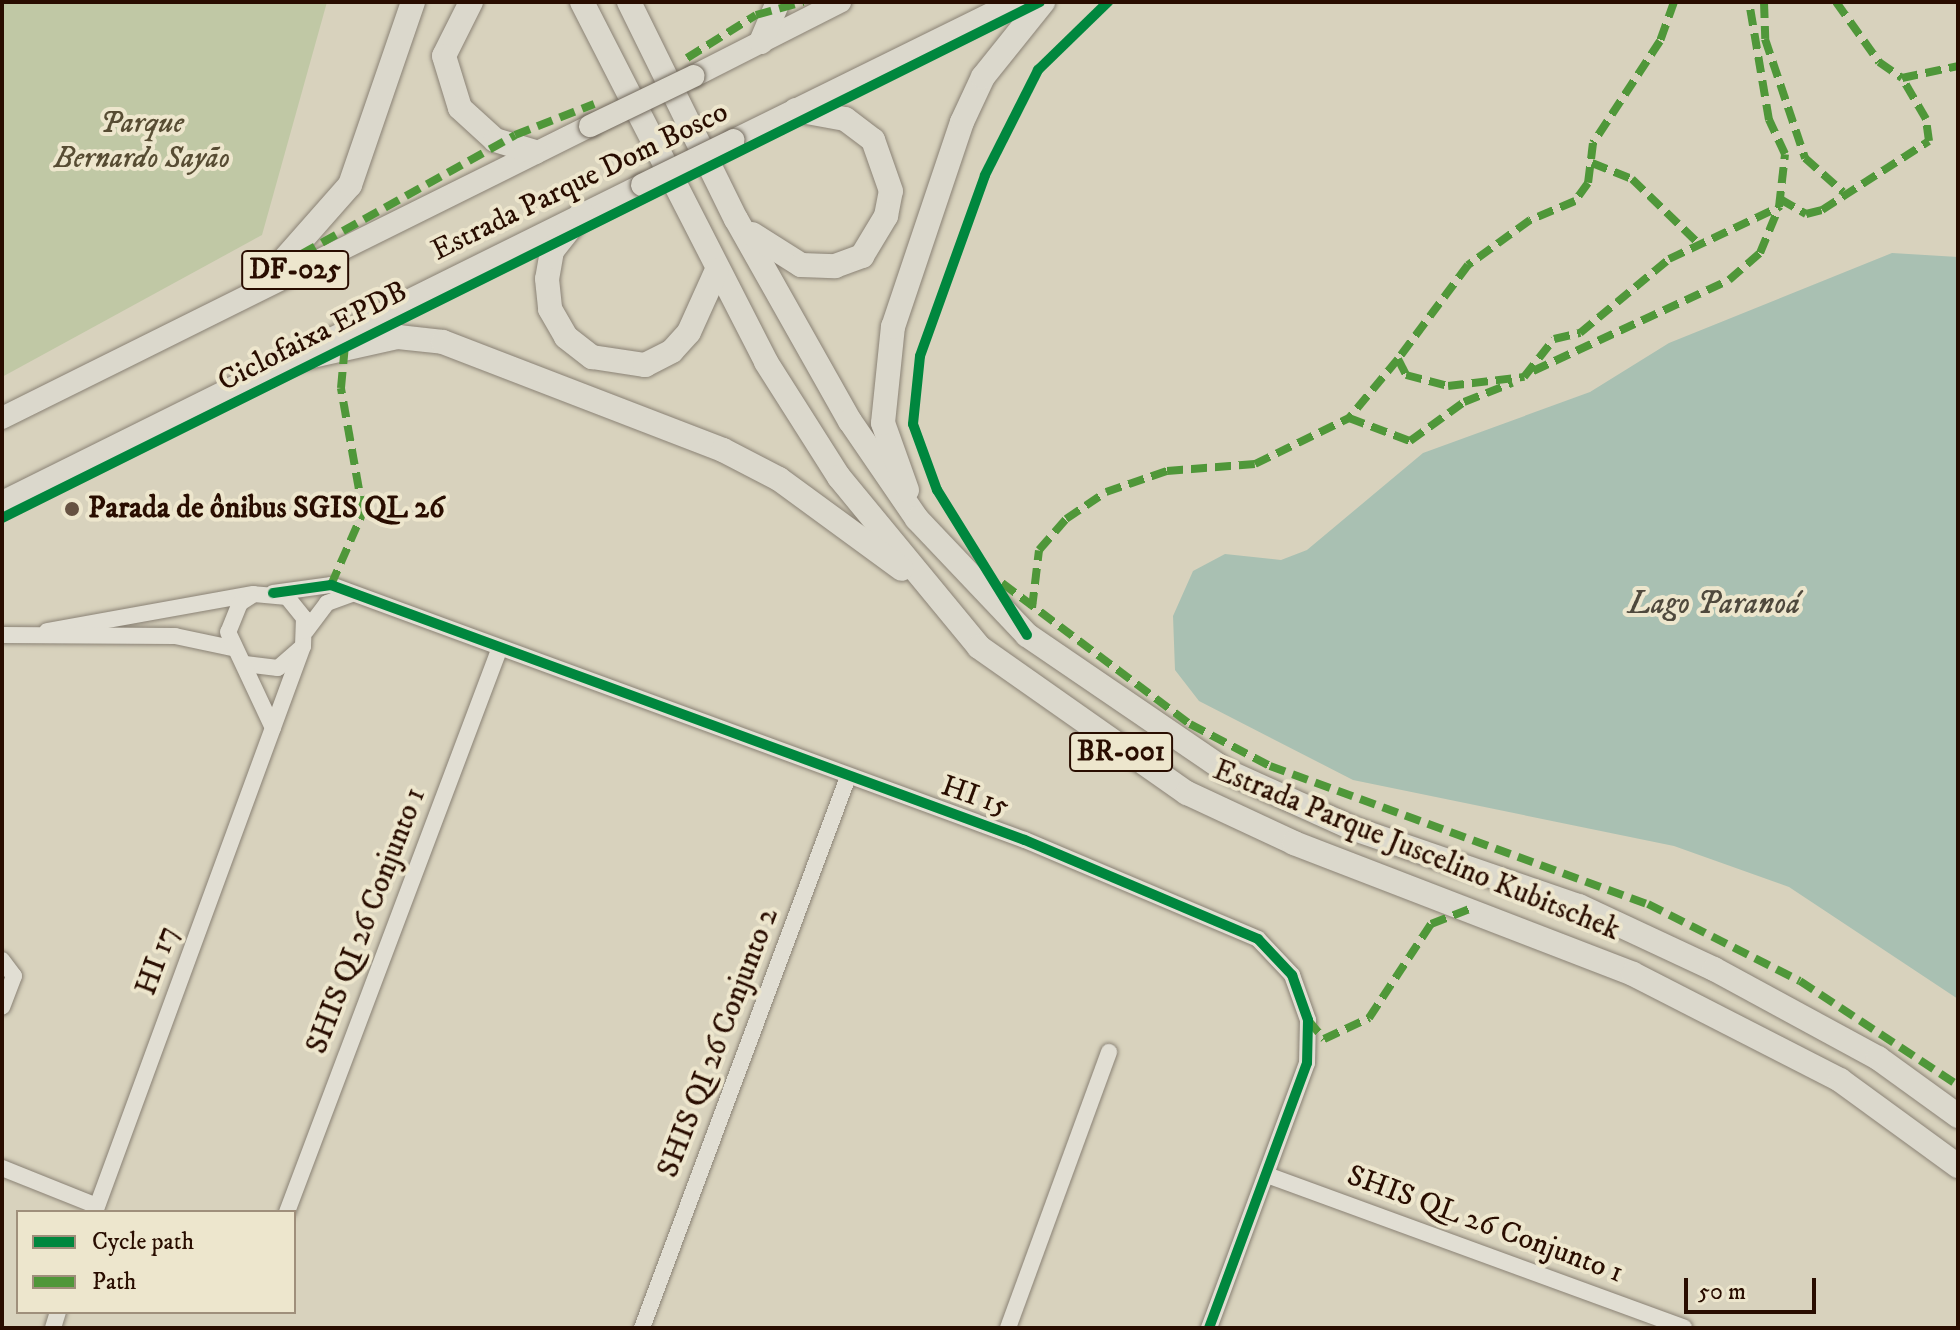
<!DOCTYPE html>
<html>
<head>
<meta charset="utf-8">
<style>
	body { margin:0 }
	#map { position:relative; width:1960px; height:1330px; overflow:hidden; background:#d8d2bd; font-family:"IM FELL DW Pica",serif }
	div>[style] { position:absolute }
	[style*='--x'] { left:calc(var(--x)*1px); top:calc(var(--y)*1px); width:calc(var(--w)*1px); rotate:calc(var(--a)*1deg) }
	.green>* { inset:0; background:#c0c8a5 }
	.water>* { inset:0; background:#a9c0b2 }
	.roads { filter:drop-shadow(0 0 2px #8a8275) drop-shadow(0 0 2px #8a8275) }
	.minor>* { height:16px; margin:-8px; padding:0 8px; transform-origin:8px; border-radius:8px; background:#e1ded3 }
	.major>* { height:22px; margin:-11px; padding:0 11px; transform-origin:11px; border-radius:11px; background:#dbd8cc }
	.highway>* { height:24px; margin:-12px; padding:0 12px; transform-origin:12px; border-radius:12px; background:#dbd8cc }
	.bridges { filter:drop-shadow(0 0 2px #71685c) drop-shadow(0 0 2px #71685c) }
	.major-bridge>* { height:22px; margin:-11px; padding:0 11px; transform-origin:11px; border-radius:11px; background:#dbd8cc }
	.quiet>* { height:8px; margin-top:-4px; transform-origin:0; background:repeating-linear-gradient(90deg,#4f9739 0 16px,transparent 0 24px) }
	.cycleway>* { height:10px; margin:-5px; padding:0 5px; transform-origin:5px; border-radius:5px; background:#00873e }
	.dots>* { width:22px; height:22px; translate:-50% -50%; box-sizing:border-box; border:4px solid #ede6cd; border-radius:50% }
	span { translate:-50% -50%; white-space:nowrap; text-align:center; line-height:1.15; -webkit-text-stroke:8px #ede6cd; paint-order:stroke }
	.shield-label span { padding:2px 6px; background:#ede6cd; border:2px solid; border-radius:6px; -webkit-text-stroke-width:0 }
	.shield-label { font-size:28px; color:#290d00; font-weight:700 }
	.park-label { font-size:30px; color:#574c33; font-style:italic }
	.street-label { font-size:30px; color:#290d00 }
	.poi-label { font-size:30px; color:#290d00; font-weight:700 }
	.left { translate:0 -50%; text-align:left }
	.water-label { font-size:32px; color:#4f493d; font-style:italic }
	.frame { position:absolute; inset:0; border:4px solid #290d00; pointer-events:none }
	.legend { position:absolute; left:16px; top:1210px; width:280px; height:104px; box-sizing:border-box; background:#ede6cd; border:2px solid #9f8f7b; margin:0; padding:10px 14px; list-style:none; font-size:24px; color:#290d00 }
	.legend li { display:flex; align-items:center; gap:16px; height:40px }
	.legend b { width:40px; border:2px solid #9f8f7b }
	.scale { position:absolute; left:1684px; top:1278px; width:132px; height:36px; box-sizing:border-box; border:4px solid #290d00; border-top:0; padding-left:10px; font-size:24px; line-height:28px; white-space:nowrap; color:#290d00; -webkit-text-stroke:6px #ede6cd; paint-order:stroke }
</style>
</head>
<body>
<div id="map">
	<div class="green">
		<i style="clip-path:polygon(2px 2px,327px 2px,262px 235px,2px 377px)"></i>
	</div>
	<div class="water">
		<i style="clip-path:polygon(1892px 253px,1958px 257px,1958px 999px,1789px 887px,1674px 846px,1353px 780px,1199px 701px,1175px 670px,1173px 616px,1193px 571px,1225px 554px,1281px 560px,1307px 550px,1423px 453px,1590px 392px,1669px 343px)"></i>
	</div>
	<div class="roads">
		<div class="minor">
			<i style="--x:273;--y:593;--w:59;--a:-7.9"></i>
			<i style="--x:331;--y:585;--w:739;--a:20.18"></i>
			<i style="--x:1025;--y:840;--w:253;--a:23"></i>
			<i style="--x:1258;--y:939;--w:50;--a:46.6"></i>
			<i style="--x:1292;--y:975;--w:48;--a:70.4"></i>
			<i style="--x:1308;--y:1020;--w:43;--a:91.3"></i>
			<i style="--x:1307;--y:1063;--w:283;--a:110.3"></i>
			<i style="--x:47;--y:631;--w:208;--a:-10.2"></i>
			<i style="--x:306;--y:631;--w:35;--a:-53"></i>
			<i style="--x:327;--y:603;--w:27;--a:-20"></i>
			<i style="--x:2;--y:635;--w:173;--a:0.3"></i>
			<i style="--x:175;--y:636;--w:58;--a:11.9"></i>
			<i style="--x:245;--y:664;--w:33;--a:7"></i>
			<i style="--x:278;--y:668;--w:33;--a:-41"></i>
			<i style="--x:303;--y:646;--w:28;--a:-88"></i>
			<i style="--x:304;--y:618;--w:27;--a:-129"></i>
			<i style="--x:287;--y:597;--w:33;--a:-175"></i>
			<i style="--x:254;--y:594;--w:17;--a:147"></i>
			<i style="--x:240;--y:603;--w:31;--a:112"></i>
			<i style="--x:228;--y:632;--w:106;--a:64.9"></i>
			<i style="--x:2;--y:960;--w:20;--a:53"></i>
			<i style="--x:14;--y:976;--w:33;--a:111"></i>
			<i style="--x:2;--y:1168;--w:102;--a:21.8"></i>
			<i style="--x:1267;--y:1175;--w:444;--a:20.1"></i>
			<i style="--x:95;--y:1212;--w:603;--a:-69.82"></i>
			<i style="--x:287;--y:1212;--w:601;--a:-69.33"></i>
			<i style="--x:53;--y:1328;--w:17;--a:-73"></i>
			<i style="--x:642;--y:1328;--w:588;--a:-69.5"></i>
			<i style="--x:1008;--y:1328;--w:294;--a:-69.9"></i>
		</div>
		<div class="major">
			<i style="--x:694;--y:76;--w:164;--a:-26.9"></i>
			<i style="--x:734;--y:140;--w:312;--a:-26.2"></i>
			<i style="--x:2;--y:418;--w:657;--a:-26.41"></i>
			<i style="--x:2;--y:502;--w:714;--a:-26.35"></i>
		</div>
		<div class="highway">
			<i style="--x:471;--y:2;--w:60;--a:116.6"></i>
			<i style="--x:444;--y:56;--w:54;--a:72.9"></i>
			<i style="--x:460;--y:108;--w:47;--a:42.4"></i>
			<i style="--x:495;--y:140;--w:42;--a:16.7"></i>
			<i style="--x:582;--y:2;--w:404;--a:62.9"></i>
			<i style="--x:766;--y:362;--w:136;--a:57.6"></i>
			<i style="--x:839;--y:477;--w:220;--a:50.5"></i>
			<i style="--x:979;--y:647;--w:254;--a:35.1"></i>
			<i style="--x:1187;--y:793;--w:118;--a:25"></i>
			<i style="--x:1294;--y:843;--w:363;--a:21.1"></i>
			<i style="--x:1633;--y:974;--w:233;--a:27.1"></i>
			<i style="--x:1840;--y:1080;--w:146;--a:36.1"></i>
			<i style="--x:629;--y:2;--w:242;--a:63.8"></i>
			<i style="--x:736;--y:219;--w:232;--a:60.6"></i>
			<i style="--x:850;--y:421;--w:119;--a:55.6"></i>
			<i style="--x:917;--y:519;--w:160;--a:46.5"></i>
			<i style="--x:1027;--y:635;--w:241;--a:34.3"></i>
			<i style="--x:1226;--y:771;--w:138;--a:24.3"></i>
			<i style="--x:1352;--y:828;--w:240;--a:19"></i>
			<i style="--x:1579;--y:906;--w:149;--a:25"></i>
			<i style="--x:1714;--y:969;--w:187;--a:28.5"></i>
			<i style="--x:1878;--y:1058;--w:99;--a:35.9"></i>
			<i style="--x:761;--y:42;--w:43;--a:-67"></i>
			<i style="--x:582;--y:213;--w:48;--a:128.3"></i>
			<i style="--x:552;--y:251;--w:28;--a:100"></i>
			<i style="--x:547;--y:279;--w:30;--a:84"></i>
			<i style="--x:550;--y:309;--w:32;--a:60"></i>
			<i style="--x:566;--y:337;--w:33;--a:38"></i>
			<i style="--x:592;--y:357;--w:54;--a:8.6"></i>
			<i style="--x:645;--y:365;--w:30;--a:-27"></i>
			<i style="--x:672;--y:351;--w:25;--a:-48"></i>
			<i style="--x:689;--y:332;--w:68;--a:-65.7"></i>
			<i style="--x:752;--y:234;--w:58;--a:32.3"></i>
			<i style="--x:801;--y:265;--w:34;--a:2"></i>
			<i style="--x:835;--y:266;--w:29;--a:-20"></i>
			<i style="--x:862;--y:256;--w:47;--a:-59"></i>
			<i style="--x:886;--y:216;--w:25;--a:-79"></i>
			<i style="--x:891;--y:191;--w:54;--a:-109.4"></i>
			<i style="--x:873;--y:140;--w:35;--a:-143"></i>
			<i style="--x:845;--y:119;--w:50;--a:-169.6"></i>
			<i style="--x:260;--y:287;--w:136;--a:-48.6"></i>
			<i style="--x:350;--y:185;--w:194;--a:-71"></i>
			<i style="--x:285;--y:362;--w:116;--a:-12.5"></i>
			<i style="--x:398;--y:337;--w:45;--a:6.3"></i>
			<i style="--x:443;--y:342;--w:300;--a:21.1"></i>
			<i style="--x:723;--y:450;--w:63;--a:27.4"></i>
			<i style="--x:779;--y:479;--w:152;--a:36.2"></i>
			<i style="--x:907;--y:490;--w:71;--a:-109.7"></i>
			<i style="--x:883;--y:423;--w:97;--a:-84.1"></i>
			<i style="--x:893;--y:327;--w:216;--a:-71.4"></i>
			<i style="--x:962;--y:122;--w:50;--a:-65"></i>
			<i style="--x:983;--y:77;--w:96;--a:-51.3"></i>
		</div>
	</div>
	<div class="bridges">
		<div class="major-bridge">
			<i style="--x:590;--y:126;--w:115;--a:-25.7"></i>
			<i style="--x:642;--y:185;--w:102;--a:-26.1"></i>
		</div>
	</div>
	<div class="quiet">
		<i style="--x:1674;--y:2;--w:41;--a:109.7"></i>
		<i style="--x:1660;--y:41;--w:122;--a:123.3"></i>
		<i style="--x:1593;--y:143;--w:40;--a:97.1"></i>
		<i style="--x:1588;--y:183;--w:22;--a:126"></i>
		<i style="--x:1575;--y:201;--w:49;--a:157.1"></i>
		<i style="--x:1530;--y:220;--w:77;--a:144"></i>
		<i style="--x:1468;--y:265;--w:117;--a:126.7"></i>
		<i style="--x:1398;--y:359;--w:18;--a:63"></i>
		<i style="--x:1406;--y:375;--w:43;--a:14.7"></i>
		<i style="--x:1448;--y:386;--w:77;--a:-6.8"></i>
		<i style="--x:1524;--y:377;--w:48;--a:-51.7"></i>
		<i style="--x:1554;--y:339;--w:27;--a:-13"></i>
		<i style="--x:1580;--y:333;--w:116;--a:-39.7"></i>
		<i style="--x:1669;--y:259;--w:122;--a:-25.3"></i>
		<i style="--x:1779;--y:207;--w:53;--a:-83.5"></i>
		<i style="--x:1785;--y:154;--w:38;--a:-115"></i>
		<i style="--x:1769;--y:120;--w:120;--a:-99.6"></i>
		<i style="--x:1764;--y:2;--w:37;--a:88"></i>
		<i style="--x:1765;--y:39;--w:126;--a:71.4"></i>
		<i style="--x:1805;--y:158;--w:51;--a:41.8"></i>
		<i style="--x:1836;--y:2;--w:74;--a:54.4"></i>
		<i style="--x:1879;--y:62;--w:28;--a:35"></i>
		<i style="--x:1902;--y:78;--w:57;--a:-12.1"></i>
		<i style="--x:687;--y:58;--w:81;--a:-31.9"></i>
		<i style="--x:756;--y:15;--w:49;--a:-15.5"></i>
		<i style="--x:1592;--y:163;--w:43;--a:21.8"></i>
		<i style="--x:1632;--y:179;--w:91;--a:44.1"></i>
		<i style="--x:1780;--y:199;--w:30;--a:30"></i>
		<i style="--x:1806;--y:214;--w:16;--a:-14"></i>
		<i style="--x:1822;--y:210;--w:127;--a:-32.8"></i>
		<i style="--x:1929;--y:141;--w:22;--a:-98"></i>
		<i style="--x:1926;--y:119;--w:48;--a:-120.3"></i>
		<i style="--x:280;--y:266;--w:269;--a:-29.1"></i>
		<i style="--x:515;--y:135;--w:85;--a:-21.4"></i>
		<i style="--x:1398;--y:359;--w:77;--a:129.7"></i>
		<i style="--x:1349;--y:418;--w:65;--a:20.7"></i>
		<i style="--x:1410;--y:441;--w:67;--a:-35.8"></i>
		<i style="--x:1464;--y:402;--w:52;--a:-21.6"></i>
		<i style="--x:1533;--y:371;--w:216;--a:-24.9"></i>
		<i style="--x:1729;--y:280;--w:41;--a:-41.1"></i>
		<i style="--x:1760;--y:253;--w:50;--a:-67.6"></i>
		<i style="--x:1002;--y:583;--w:235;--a:36.9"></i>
		<i style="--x:1190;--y:724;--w:90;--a:27.7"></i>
		<i style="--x:1270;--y:766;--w:402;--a:20.1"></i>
		<i style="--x:1648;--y:904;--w:170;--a:26.9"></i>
		<i style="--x:1800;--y:981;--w:189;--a:33.4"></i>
		<i style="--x:331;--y:585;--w:80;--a:-66.3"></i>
		<i style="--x:363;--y:512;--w:126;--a:-100.1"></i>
		<i style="--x:341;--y:388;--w:43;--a:-84.7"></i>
		<i style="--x:1032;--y:608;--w:58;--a:-83.1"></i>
		<i style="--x:1039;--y:550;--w:41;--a:-48.9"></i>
		<i style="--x:1066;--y:519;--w:48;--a:-34"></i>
		<i style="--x:1106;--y:492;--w:65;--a:-19"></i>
		<i style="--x:1167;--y:471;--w:88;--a:-4.5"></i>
		<i style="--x:1255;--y:464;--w:105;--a:-26.1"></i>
		<i style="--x:1308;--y:1020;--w:25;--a:50"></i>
		<i style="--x:1324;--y:1039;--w:50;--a:-25"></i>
		<i style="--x:1369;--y:1018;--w:113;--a:-56.6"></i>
		<i style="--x:1431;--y:924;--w:44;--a:-21.3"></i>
	</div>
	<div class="cycleway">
		<i style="--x:2;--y:518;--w:1159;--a:-26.43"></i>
		<i style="--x:273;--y:593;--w:59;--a:-7.9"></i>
		<i style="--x:331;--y:585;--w:739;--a:20.18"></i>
		<i style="--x:1025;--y:840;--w:253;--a:23"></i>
		<i style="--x:1258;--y:939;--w:50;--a:46.6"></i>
		<i style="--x:1292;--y:975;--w:48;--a:70.4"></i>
		<i style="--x:1308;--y:1020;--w:43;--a:91.3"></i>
		<i style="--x:1307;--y:1063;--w:283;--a:110.3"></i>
		<i style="--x:1027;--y:635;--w:171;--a:-121.8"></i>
		<i style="--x:937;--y:490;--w:70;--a:-110"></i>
		<i style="--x:913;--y:424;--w:68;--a:-84.1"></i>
		<i style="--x:920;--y:356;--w:192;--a:-70.2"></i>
		<i style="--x:985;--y:175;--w:118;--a:-63.2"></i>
		<i style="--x:1038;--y:70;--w:98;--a:-44.2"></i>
	</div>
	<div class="dots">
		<i style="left:72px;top:509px;background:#665242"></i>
	</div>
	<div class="shield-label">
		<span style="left:295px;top:270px">DF-025</span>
		<span style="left:1121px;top:752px">BR-001</span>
	</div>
	<div class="park-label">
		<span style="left:142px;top:141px">Parque<br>Bernardo Sayão</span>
	</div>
	<div class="street-label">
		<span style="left:580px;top:182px;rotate:-26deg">Estrada Parque Dom Bosco</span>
		<span style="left:313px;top:337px;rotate:-27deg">Ciclofaixa EPDB</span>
		<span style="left:975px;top:797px;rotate:19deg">HI 15</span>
		<span style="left:1416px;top:851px;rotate:22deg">Estrada Parque Juscelino Kubitschek</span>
		<span style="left:367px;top:921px;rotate:-69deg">SHIS QI 26 Conjunto 1</span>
		<span style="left:158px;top:961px;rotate:-70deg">HI 17</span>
		<span style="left:719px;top:1043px;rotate:-69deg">SHIS QI 26 Conjunto 2</span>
		<span style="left:1485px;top:1225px;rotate:20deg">SHIS QL 26 Conjunto 1</span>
	</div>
	<div class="poi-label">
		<span class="left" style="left:88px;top:509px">Parada de ônibus SGIS QL 26</span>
	</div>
	<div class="water-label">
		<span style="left:1714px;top:604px">Lago Paranoá</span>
	</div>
	<div class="frame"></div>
	<ul class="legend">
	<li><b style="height:10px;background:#00873e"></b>Cycle path</li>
	<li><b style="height:10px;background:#4f9739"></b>Path</li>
	</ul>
	<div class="scale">50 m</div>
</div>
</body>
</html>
